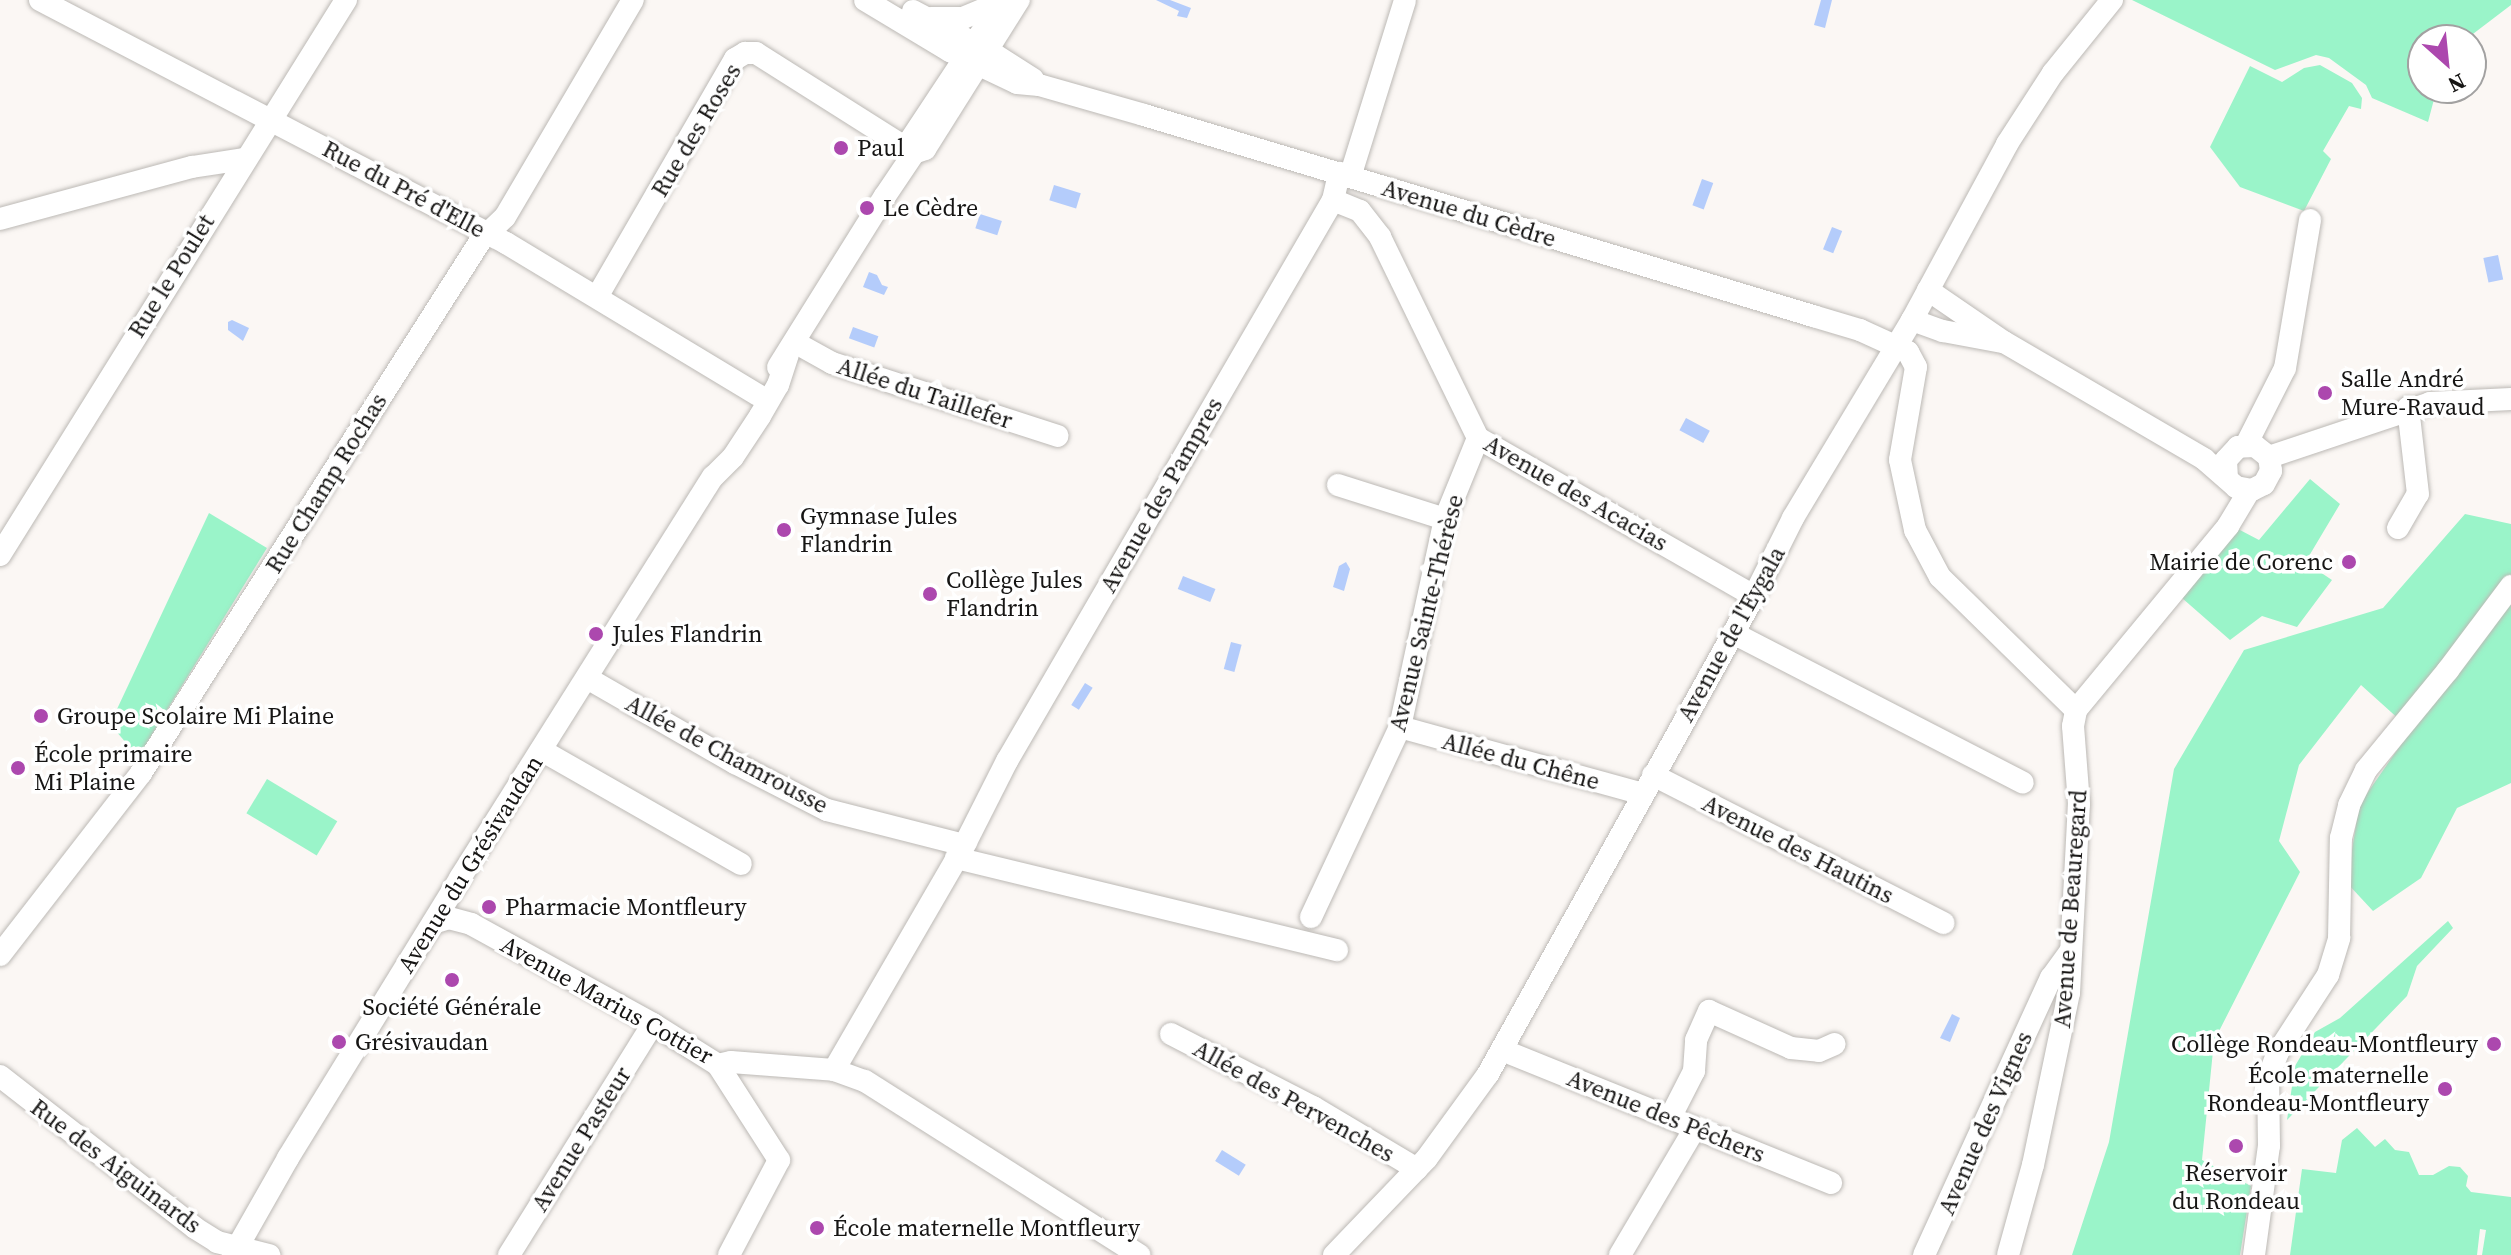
<!DOCTYPE html>
<html>
<head>
<meta charset="utf-8">
<style>
	body { margin:0 }
	#map { position:relative; width:2511px; height:1255px; overflow:hidden; background:#fbf7f4; font-family:"Source Serif 4",serif }
	div>[style] { position:absolute }
	[style*='--x'] { left:calc(var(--x)*1px); top:calc(var(--y)*1px); width:calc(var(--w)*1px); rotate:calc(var(--a)*1deg) }
	.green>* { inset:0; background:#9af4c9; transform-origin:0 0 }
	.water>* { inset:0; background:#b4ccfb; transform-origin:0 0 }
	.roads { filter:drop-shadow(0 0 2px #bcb9b5) drop-shadow(0 0 2px #bcb9b5) }
	.minor>* { height:22px; margin:-11px; padding:0 11px; transform-origin:11px; border-radius:11px; background:#fff }
	.dots>* { width:22px; height:22px; translate:-50% -50%; box-sizing:border-box; border:4px solid #fff; border-radius:50% }
	span { translate:-50% -50%; white-space:nowrap; text-align:center; line-height:1.15; -webkit-text-stroke:7px #fff; paint-order:stroke }
	.street-label { font-size:24px; color:#161514 }
	.poi-label { font-size:24px; color:#161514 }
	.left { translate:0 -50%; text-align:left }
	.right { translate:-100% -50%; text-align:right }
	.north { position:absolute; left:2407px; top:24px; width:80px; height:80px; box-sizing:border-box; background:#fff; border:2px solid #a2a1a1; border-radius:50%; rotate:153deg; font-size:22px; font-weight:700; line-height:32px; text-align:center; color:#161514 }
	.north::after { content:''; display:block; margin:auto; width:28px; height:36px; background:#ac48ae; clip-path:polygon(50% 0,100% 100%,50% 72%,0 100%) }
</style>
</head>
<body>
<div id="map">
	<div class="green">
		<i style="clip-path:polygon(2511px 0,2511px 5px,2465px 40px,2423px 40px,2423px 88px,2437px 88px,2428px 122px,2372px 98px,2366px 85px,2329px 58px,2316px 55px,2275px 70px,2132px 0)"></i>
		<i style="clip-path:polygon(2320px 65px,2352px 83px,2362px 98px,2361px 109px,2349px 106px,2323px 151px,2331px 159px,2304px 211px,2240px 187px,2210px 147px,2250px 66px,2282px 82px,2304px 68px)"></i>
		<i style="clip-path:polygon(2310px 479px,2340px 504px,2309px 556px,2311px 566px,2332px 580px,2297px 627px,2262px 616px,2230px 640px,2182px 598px,2238px 529px,2259px 540px)"></i>
		<i style="clip-path:polygon(209px 513px,267px 548px,138px 757px,110px 724px)"></i>
		<i style="clip-path:polygon(2465px 514px,2511px 524px,2511px 783px,2457px 808px,2421px 878px,2373px 911px,2347px 883px,2359px 805px,2411px 730px,2361px 685px,2299px 765px,2279px 841px,2300px 872px,2214px 1041px,2202px 1160px,2251px 1186px,2240px 1255px,2072px 1255px,2109px 1142px,2174px 769px,2244px 650px,2383px 608px)"></i>
		<i style="left:267px;top:779px;width:82px;height:40px;rotate:31deg"></i>
		<i style="clip-path:polygon(2448px 921px,2453px 928px,2417px 966px,2407px 996px,2287px 1120px,2295px 1066px,2315px 1032px,2340px 1018px)"></i>
		<i style="clip-path:polygon(2357px 1128px,2375px 1147px,2385px 1139px,2395px 1150px,2409px 1152px,2419px 1175px,2433px 1175px,2449px 1166px,2460px 1167px,2468px 1176px,2466px 1186px,2471px 1192px,2511px 1197px,2511px 1255px,2482px 1255px,2486px 1230px,2480px 1229px,2477px 1255px,2290px 1255px,2302px 1169px,2336px 1173px,2342px 1140px)"></i>
	</div>
	<div class="water">
		<i style="clip-path:polygon(1156px 0,1170px 0,1191px 8px,1187px 18px,1177px 16px,1179px 11px)"></i>
		<i style="clip-path:polygon(1821px 0,1832px 0,1825px 28px,1814px 25px)"></i>
		<i style="left:1702px;top:179px;width:12px;height:28px;rotate:20deg"></i>
		<i style="left:1054px;top:185px;width:28px;height:16px;rotate:17deg"></i>
		<i style="left:980px;top:214px;width:23px;height:15px;rotate:18deg"></i>
		<i style="left:1832px;top:227px;width:11px;height:24px;rotate:22deg"></i>
		<i style="left:2498px;top:255px;width:25px;height:15px;rotate:78deg"></i>
		<i style="clip-path:polygon(869px 272px,877px 275px,882px 285px,888px 287px,884px 295px,863px 287px)"></i>
		<i style="clip-path:polygon(232px 320px,249px 328px,243px 341px,228px 330px,228px 322px)"></i>
		<i style="left:853px;top:327px;width:27px;height:12px;rotate:20deg"></i>
		<i style="left:1686px;top:418px;width:27px;height:14px;rotate:28deg"></i>
		<i style="clip-path:polygon(1346px 562px,1350px 569px,1344px 591px,1333px 587px,1339px 566px)"></i>
		<i style="left:1183px;top:576px;width:35px;height:14px;rotate:22deg"></i>
		<i style="left:1231px;top:642px;width:11px;height:28px;rotate:15deg"></i>
		<i style="left:1085px;top:683px;width:9px;height:26px;rotate:32deg"></i>
		<i style="clip-path:polygon(1952px 1014px,1960px 1018px,1950px 1042px,1940px 1038px)"></i>
		<i style="left:1222px;top:1150px;width:28px;height:13px;rotate:32deg"></i>
	</div>
	<div class="roads">
		<div class="minor">
			<i style="--x:40;--y:0;--w:526;--a:27.54"></i>
			<i style="--x:506;--y:243;--w:294;--a:31.1"></i>
			<i style="--x:865;--y:0;--w:99;--a:31"></i>
			<i style="--x:950;--y:51;--w:74;--a:25.5"></i>
			<i style="--x:1017;--y:83;--w:22;--a:5"></i>
			<i style="--x:1039;--y:85;--w:109;--a:15.9"></i>
			<i style="--x:1144;--y:115;--w:699;--a:16.72"></i>
			<i style="--x:1813;--y:316;--w:49;--a:16.6"></i>
			<i style="--x:1860;--y:330;--w:53;--a:24.6"></i>
			<i style="--x:1908;--y:352;--w:17;--a:62"></i>
			<i style="--x:1916;--y:367;--w:94;--a:99.8"></i>
			<i style="--x:1900;--y:460;--w:72;--a:77.9"></i>
			<i style="--x:1915;--y:530;--w:53;--a:62"></i>
			<i style="--x:1940;--y:577;--w:190;--a:44.4"></i>
			<i style="--x:913;--y:11;--w:86;--a:27.8"></i>
			<i style="--x:989;--y:51;--w:52;--a:32.5"></i>
			<i style="--x:931;--y:18;--w:32;--a:0"></i>
			<i style="--x:963;--y:18;--w:41;--a:-22.8"></i>
			<i style="--x:914;--y:153;--w:14;--a:-102"></i>
			<i style="--x:911;--y:139;--w:167;--a:-56.5"></i>
			<i style="--x:1350;--y:177;--w:185;--a:-72.7"></i>
			<i style="--x:1333;--y:200;--w:29;--a:22"></i>
			<i style="--x:1360;--y:211;--w:33;--a:52"></i>
			<i style="--x:1380;--y:237;--w:224;--a:64"></i>
			<i style="--x:1478;--y:438;--w:318;--a:29.8"></i>
			<i style="--x:0;--y:219;--w:199;--a:-15.2"></i>
			<i style="--x:192;--y:167;--w:53;--a:-8.7"></i>
			<i style="--x:1928;--y:290;--w:92;--a:34.4"></i>
			<i style="--x:2004;--y:342;--w:232;--a:30.3"></i>
			<i style="--x:2204;--y:459;--w:43;--a:41.2"></i>
			<i style="--x:2236;--y:487;--w:16;--a:11"></i>
			<i style="--x:2252;--y:490;--w:13;--a:-27"></i>
			<i style="--x:2264;--y:484;--w:15;--a:-62"></i>
			<i style="--x:2271;--y:471;--w:14;--a:-98"></i>
			<i style="--x:2269;--y:457;--w:18;--a:-142"></i>
			<i style="--x:2255;--y:446;--w:17;--a:177"></i>
			<i style="--x:2238;--y:447;--w:18;--a:133"></i>
			<i style="--x:2226;--y:460;--w:18;--a:87"></i>
			<i style="--x:597;--y:297;--w:275;--a:-59.9"></i>
			<i style="--x:735;--y:59;--w:12;--a:-31"></i>
			<i style="--x:745;--y:53;--w:11;--a:0"></i>
			<i style="--x:756;--y:53;--w:187;--a:32.3"></i>
			<i style="--x:1912;--y:320;--w:33;--a:20"></i>
			<i style="--x:1943;--y:331;--w:60;--a:10.6"></i>
			<i style="--x:796;--y:343;--w:41;--a:29.1"></i>
			<i style="--x:832;--y:363;--w:237;--a:17.9"></i>
			<i style="--x:778;--y:367;--w:202;--a:-58"></i>
			<i style="--x:885;--y:196;--w:52;--a:-56"></i>
			<i style="--x:914;--y:153;--w:12;--a:-20"></i>
			<i style="--x:925;--y:149;--w:176;--a:-57.8"></i>
			<i style="--x:2246;--y:445;--w:86;--a:-63.1"></i>
			<i style="--x:2285;--y:368;--w:150;--a:-80.4"></i>
			<i style="--x:2269;--y:457;--w:170;--a:-18.5"></i>
			<i style="--x:2430;--y:403;--w:81;--a:-2.8"></i>
			<i style="--x:1338;--y:485;--w:112;--a:17.6"></i>
			<i style="--x:2398;--y:528;--w:39;--a:-60"></i>
			<i style="--x:2418;--y:494;--w:87;--a:-96.6"></i>
			<i style="--x:0;--y:555;--w:654;--a:-58.06"></i>
			<i style="--x:1733;--y:633;--w:326;--a:27.3"></i>
			<i style="--x:587;--y:678;--w:171;--a:29.9"></i>
			<i style="--x:735;--y:763;--w:103;--a:27.1"></i>
			<i style="--x:827;--y:810;--w:141;--a:14.3"></i>
			<i style="--x:1400;--y:727;--w:252;--a:15.4"></i>
			<i style="--x:541;--y:750;--w:230;--a:29.7"></i>
			<i style="--x:1653;--y:775;--w:326;--a:27"></i>
			<i style="--x:956;--y:858;--w:392;--a:13.6"></i>
			<i style="--x:1311;--y:917;--w:210;--a:-64.9"></i>
			<i style="--x:1400;--y:727;--w:213;--a:-77.8"></i>
			<i style="--x:1445;--y:519;--w:87;--a:-67.8"></i>
			<i style="--x:433;--y:923;--w:17;--a:-17"></i>
			<i style="--x:449;--y:918;--w:23;--a:15"></i>
			<i style="--x:471;--y:924;--w:208;--a:28.8"></i>
			<i style="--x:653;--y:1024;--w:77;--a:32.2"></i>
			<i style="--x:718;--y:1065;--w:13;--a:-13"></i>
			<i style="--x:731;--y:1062;--w:103;--a:4.4"></i>
			<i style="--x:834;--y:1070;--w:33;--a:20"></i>
			<i style="--x:865;--y:1081;--w:325;--a:32.4"></i>
			<i style="--x:0;--y:955;--w:230;--a:-52.2"></i>
			<i style="--x:141;--y:773;--w:632;--a:-57.47"></i>
			<i style="--x:481;--y:240;--w:33;--a:-44"></i>
			<i style="--x:505;--y:217;--w:252;--a:-59.5"></i>
			<i style="--x:1171;--y:1034;--w:160;--a:27.2"></i>
			<i style="--x:1313;--y:1107;--w:121;--a:30.8"></i>
			<i style="--x:1502;--y:1050;--w:355;--a:22"></i>
			<i style="--x:718;--y:1065;--w:113;--a:57.3"></i>
			<i style="--x:779;--y:1160;--w:107;--a:117.8"></i>
			<i style="--x:834;--y:1070;--w:263;--a:-59.9"></i>
			<i style="--x:966;--y:842;--w:91;--a:-63.2"></i>
			<i style="--x:1007;--y:761;--w:649;--a:-59.84"></i>
			<i style="--x:1333;--y:200;--w:28;--a:-77"></i>
			<i style="--x:0;--y:1076;--w:247;--a:37.9"></i>
			<i style="--x:195;--y:1228;--w:26;--a:32"></i>
			<i style="--x:217;--y:1242;--w:54;--a:14"></i>
			<i style="--x:1670;--y:1118;--w:53;--a:-62.9"></i>
			<i style="--x:1694;--y:1071;--w:31;--a:-86"></i>
			<i style="--x:1696;--y:1040;--w:32;--a:-66"></i>
			<i style="--x:1709;--y:1011;--w:90;--a:24.3"></i>
			<i style="--x:1791;--y:1048;--w:28;--a:6"></i>
			<i style="--x:1819;--y:1051;--w:17;--a:-24"></i>
			<i style="--x:233;--y:1255;--w:112;--a:-60.4"></i>
			<i style="--x:288;--y:1158;--w:329;--a:-58.4"></i>
			<i style="--x:460;--y:878;--w:474;--a:-57.8"></i>
			<i style="--x:713;--y:477;--w:28;--a:-45"></i>
			<i style="--x:733;--y:457;--w:49;--a:-56.6"></i>
			<i style="--x:760;--y:416;--w:36;--a:-60"></i>
			<i style="--x:778;--y:385;--w:32;--a:-72"></i>
			<i style="--x:509;--y:1255;--w:272;--a:-58.1"></i>
			<i style="--x:1334;--y:1255;--w:134;--a:-46.2"></i>
			<i style="--x:1427;--y:1158;--w:104;--a:-54"></i>
			<i style="--x:1488;--y:1074;--w:547;--a:-60.9"></i>
			<i style="--x:1754;--y:596;--w:87;--a:-63.4"></i>
			<i style="--x:1793;--y:518;--w:231;--a:-59"></i>
			<i style="--x:1912;--y:320;--w:200;--a:-61.6"></i>
			<i style="--x:2007;--y:144;--w:85;--a:-57.1"></i>
			<i style="--x:2053;--y:73;--w:94;--a:-51.1"></i>
			<i style="--x:1620;--y:1255;--w:147;--a:-59.4"></i>
			<i style="--x:1924;--y:1255;--w:305;--a:-65.4"></i>
			<i style="--x:2051;--y:978;--w:34;--a:-54"></i>
			<i style="--x:2008;--y:1255;--w:93;--a:-74.5"></i>
			<i style="--x:2033;--y:1165;--w:176;--a:-78.2"></i>
			<i style="--x:2069;--y:993;--w:189;--a:-87"></i>
			<i style="--x:2079;--y:804;--w:78;--a:-94.4"></i>
			<i style="--x:2073;--y:726;--w:16;--a:-79"></i>
			<i style="--x:2076;--y:710;--w:239;--a:-50.4"></i>
			<i style="--x:2228;--y:526;--w:41;--a:-59"></i>
			<i style="--x:2254;--y:1255;--w:110;--a:-82.2"></i>
			<i style="--x:2269;--y:1146;--w:68;--a:-90.8"></i>
			<i style="--x:2268;--y:1078;--w:28;--a:-69"></i>
			<i style="--x:2278;--y:1052;--w:92;--a:-57"></i>
			<i style="--x:2328;--y:975;--w:39;--a:-73"></i>
			<i style="--x:2339;--y:938;--w:100;--a:-88.9"></i>
			<i style="--x:2341;--y:838;--w:34;--a:-76"></i>
			<i style="--x:2349;--y:805;--w:39;--a:-64"></i>
			<i style="--x:2366;--y:770;--w:129;--a:-50.6"></i>
			<i style="--x:2448;--y:670;--w:105;--a:-53.1"></i>
		</div>
	</div>
	<div class="dots">
		<i style="left:841px;top:148px;background:#ac48ae"></i>
		<i style="left:867px;top:208px;background:#ac48ae"></i>
		<i style="left:2325px;top:393px;background:#ac48ae"></i>
		<i style="left:784px;top:530px;background:#ac48ae"></i>
		<i style="left:2349px;top:562px;background:#ac48ae"></i>
		<i style="left:930px;top:594px;background:#ac48ae"></i>
		<i style="left:596px;top:634px;background:#ac48ae"></i>
		<i style="left:41px;top:716px;background:#ac48ae"></i>
		<i style="left:18px;top:768px;background:#ac48ae"></i>
		<i style="left:489px;top:907px;background:#ac48ae"></i>
		<i style="left:452px;top:980px;background:#ac48ae"></i>
		<i style="left:339px;top:1042px;background:#ac48ae"></i>
		<i style="left:2494px;top:1044px;background:#ac48ae"></i>
		<i style="left:2445px;top:1089px;background:#ac48ae"></i>
		<i style="left:2236px;top:1146px;background:#ac48ae"></i>
		<i style="left:817px;top:1228px;background:#ac48ae"></i>
	</div>
	<div class="street-label">
		<span style="left:696px;top:130px;rotate:-59deg">Rue des Roses</span>
		<span style="left:404px;top:189px;rotate:28deg">Rue du Pré d'Elle</span>
		<span style="left:1469px;top:213px;rotate:17deg">Avenue du Cèdre</span>
		<span style="left:171px;top:276px;rotate:-58deg">Rue le Poulet</span>
		<span style="left:925px;top:393px;rotate:18deg">Allée du Taillefer</span>
		<span style="left:326px;top:483px;rotate:-58deg">Rue Champ Rochas</span>
		<span style="left:1576px;top:493px;rotate:30deg">Avenue des Acacias</span>
		<span style="left:1161px;top:495px;rotate:-60deg">Avenue des Pampres</span>
		<span style="left:1426px;top:613px;rotate:-76deg">Avenue Sainte-Thérèse</span>
		<span style="left:1731px;top:634px;rotate:-61deg">Avenue de l'Eygala</span>
		<span style="left:727px;top:754px;rotate:28deg">Allée de Chamrousse</span>
		<span style="left:1521px;top:761px;rotate:15deg">Allée du Chêne</span>
		<span style="left:1798px;top:849px;rotate:27deg">Avenue des Hautins</span>
		<span style="left:470px;top:864px;rotate:-58deg">Avenue du Grésivaudan</span>
		<span style="left:2070px;top:909px;rotate:-86deg">Avenue de Beauregard</span>
		<span style="left:607px;top:1000px;rotate:29deg">Avenue Marius Cottier</span>
		<span style="left:1294px;top:1101px;rotate:29deg">Allée des Pervenches</span>
		<span style="left:1666px;top:1116px;rotate:22deg">Avenue des Pêchers</span>
		<span style="left:1985px;top:1123px;rotate:-66deg">Avenue des Vignes</span>
		<span style="left:581px;top:1139px;rotate:-58deg">Avenue Pasteur</span>
		<span style="left:116px;top:1166px;rotate:37deg">Rue des Aiguinards</span>
	</div>
	<div class="poi-label">
		<span class="left" style="left:857px;top:148px">Paul</span>
		<span class="left" style="left:883px;top:208px">Le Cèdre</span>
		<span class="left" style="left:2341px;top:393px">Salle André<br>Mure-Ravaud</span>
		<span class="left" style="left:800px;top:530px">Gymnase Jules<br>Flandrin</span>
		<span class="right" style="left:2333px;top:562px">Mairie de Corenc</span>
		<span class="left" style="left:946px;top:594px">Collège Jules<br>Flandrin</span>
		<span class="left" style="left:612px;top:634px">Jules Flandrin</span>
		<span class="left" style="left:57px;top:716px">Groupe Scolaire Mi Plaine</span>
		<span class="left" style="left:34px;top:768px">École primaire<br>Mi Plaine</span>
		<span class="left" style="left:505px;top:907px">Pharmacie Montfleury</span>
		<span style="left:452px;top:1007px">Société Générale</span>
		<span class="left" style="left:355px;top:1042px">Grésivaudan</span>
		<span class="right" style="left:2478px;top:1044px">Collège Rondeau-Montfleury</span>
		<span class="right" style="left:2429px;top:1089px">École maternelle<br>Rondeau-Montfleury</span>
		<span style="left:2236px;top:1187px">Réservoir<br>du Rondeau</span>
		<span class="left" style="left:833px;top:1228px">École maternelle Montfleury</span>
	</div>
	<div class="north">N</div>
</div>
</body>
</html>
